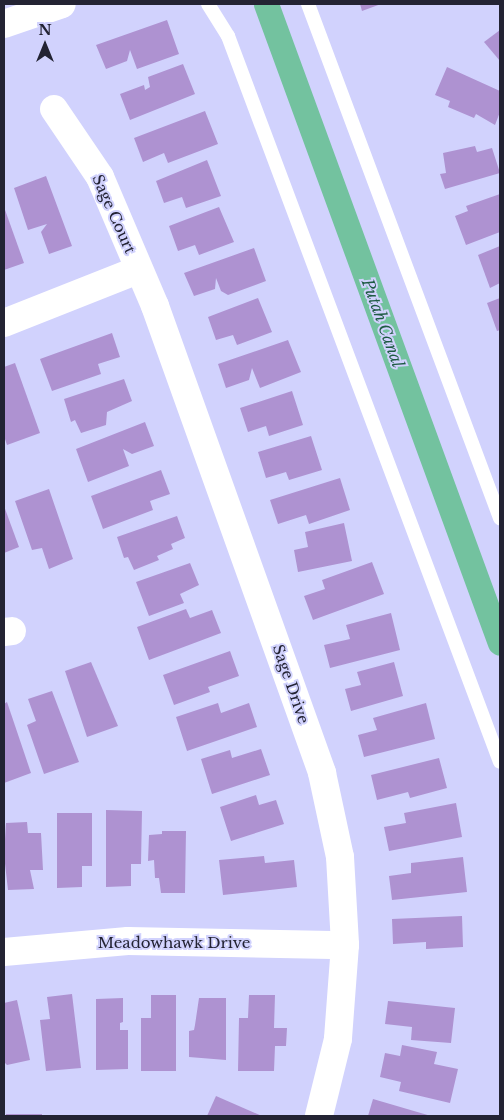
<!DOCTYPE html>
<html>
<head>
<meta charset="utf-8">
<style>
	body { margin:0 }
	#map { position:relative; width:504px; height:1120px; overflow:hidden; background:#d1d2fd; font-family:"Libre Baskerville",serif }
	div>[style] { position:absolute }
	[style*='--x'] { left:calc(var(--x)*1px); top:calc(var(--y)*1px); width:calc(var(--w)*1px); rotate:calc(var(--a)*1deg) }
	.canal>* { height:25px; margin:-12.5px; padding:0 12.5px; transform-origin:12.5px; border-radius:12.5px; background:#73c29f }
	.building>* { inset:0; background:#ae92d1; transform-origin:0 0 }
	.service>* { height:14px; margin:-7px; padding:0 7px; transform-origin:7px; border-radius:7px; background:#fff }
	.minor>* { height:28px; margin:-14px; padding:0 14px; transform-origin:14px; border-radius:14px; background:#fff }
	.tertiary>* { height:28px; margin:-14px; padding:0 14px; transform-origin:14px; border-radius:14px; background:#fff }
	span { translate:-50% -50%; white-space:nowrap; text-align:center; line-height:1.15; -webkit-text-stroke:4px #d1d2fd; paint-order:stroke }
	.street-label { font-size:15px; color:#232333 }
	.water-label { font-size:16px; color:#1e5b43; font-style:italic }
	.frame { position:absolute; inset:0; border:5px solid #232333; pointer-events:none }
	.north { position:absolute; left:20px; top:20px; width:50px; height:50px; -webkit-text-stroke:4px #d1d2fd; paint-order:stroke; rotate:0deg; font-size:14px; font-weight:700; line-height:20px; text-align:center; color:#232333 }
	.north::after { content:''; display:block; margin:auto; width:18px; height:22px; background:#232333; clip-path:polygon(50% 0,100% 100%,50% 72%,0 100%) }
</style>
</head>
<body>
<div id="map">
	<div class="canal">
		<i style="--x:266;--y:4;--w:680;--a:69.89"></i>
	</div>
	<div class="building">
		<i style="clip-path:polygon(360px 4px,381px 4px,362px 11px)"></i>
		<i style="clip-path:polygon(167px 20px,179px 54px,137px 69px,130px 50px,127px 61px,106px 69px,96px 45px)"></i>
		<i style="clip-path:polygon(500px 30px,500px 61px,484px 42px)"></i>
		<i style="clip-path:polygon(183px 64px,195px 94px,130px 120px,120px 94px,144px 85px,145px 90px,150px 87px,148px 77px)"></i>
		<i style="clip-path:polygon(447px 67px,500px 91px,500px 112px,495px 125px,476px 114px,474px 118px,448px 107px,450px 101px,435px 95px)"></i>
		<i style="clip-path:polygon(205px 111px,218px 144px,168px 163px,164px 153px,143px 162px,134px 138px)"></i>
		<i style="clip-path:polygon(475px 146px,477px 152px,492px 148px,500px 173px,445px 189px,440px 174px,446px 173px,443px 153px)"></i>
		<i style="clip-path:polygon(207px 160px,221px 196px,186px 208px,182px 197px,164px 203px,156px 181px)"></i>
		<i style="clip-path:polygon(46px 176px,72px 246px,49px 254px,41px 232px,47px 224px,28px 230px,14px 188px)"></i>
		<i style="clip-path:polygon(500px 194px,500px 232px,466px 245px,455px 216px,468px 211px,466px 206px)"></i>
		<i style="clip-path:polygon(4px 207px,24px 263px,4px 270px)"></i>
		<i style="clip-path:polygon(219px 207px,234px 242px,199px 255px,195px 245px,178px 251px,169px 226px)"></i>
		<i style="clip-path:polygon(500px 246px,500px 283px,490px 288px,478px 255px)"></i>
		<i style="clip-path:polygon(254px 248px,266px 281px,228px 295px,221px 291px,216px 278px,215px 289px,194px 296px,184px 273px)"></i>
		<i style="clip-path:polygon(258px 298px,272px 332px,237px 345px,233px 335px,216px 340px,208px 317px)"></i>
		<i style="clip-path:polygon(500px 298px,500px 330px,497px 331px,487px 303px)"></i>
		<i style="clip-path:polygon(112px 333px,120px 357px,98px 364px,101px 374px,52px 391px,40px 359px)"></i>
		<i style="clip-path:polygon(288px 340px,301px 372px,260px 388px,252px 368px,249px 380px,226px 388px,218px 364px)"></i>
		<i style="clip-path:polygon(15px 363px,40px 433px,7px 445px,4px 436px,4px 367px)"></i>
		<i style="clip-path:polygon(124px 379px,132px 401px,107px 412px,106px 425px,81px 433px,75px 420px,71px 422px,64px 399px)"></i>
		<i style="clip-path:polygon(292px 391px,303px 425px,269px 436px,266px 426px,248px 432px,240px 408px)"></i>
		<i style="clip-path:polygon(145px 422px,154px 446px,132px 454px,123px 449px,129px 466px,88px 482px,76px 449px)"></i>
		<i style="clip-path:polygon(311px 436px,322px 470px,289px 480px,286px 472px,266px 478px,258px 452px)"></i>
		<i style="clip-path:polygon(161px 470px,170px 494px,150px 501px,153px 510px,103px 529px,91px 496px)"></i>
		<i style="clip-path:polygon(340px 478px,350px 510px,309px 524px,306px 515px,278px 524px,270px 500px)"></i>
		<i style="clip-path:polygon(49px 489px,73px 559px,49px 569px,42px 548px,32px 550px,15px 501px)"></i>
		<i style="clip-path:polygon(4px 506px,19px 547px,4px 553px)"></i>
		<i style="clip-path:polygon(177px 516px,185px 538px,171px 544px,173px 549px,157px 556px,159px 560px,134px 570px,128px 557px,124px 558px,117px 537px)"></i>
		<i style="clip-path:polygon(344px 523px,352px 561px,298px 572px,294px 550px,308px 547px,305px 532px)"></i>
		<i style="clip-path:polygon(372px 562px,384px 594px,313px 620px,304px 596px,325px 589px,322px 580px)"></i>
		<i style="clip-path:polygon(190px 563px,199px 585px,180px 594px,184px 603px,149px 616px,136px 582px)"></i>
		<i style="clip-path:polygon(186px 609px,190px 618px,212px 610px,221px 633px,149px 660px,137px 627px)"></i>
		<i style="clip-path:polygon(391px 613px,400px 650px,330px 668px,324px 645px,350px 639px,346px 625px)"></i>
		<i style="clip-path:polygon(230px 651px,239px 676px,208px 687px,210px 692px,174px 705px,163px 675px)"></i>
		<i style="clip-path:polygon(91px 662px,118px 726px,87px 737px,65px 671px)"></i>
		<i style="clip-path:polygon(394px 662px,403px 696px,351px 711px,345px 689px,361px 685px,357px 672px)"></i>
		<i style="clip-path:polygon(52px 691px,79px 762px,44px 774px,27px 725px,36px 721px,28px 699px)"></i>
		<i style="clip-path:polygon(7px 702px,31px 773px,4px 783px,4px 704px)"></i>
		<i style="clip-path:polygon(218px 703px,221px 713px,249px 703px,257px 727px,187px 751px,176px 717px)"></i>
		<i style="clip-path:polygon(426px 703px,435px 739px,364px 757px,358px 735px,377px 730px,373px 718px)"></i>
		<i style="clip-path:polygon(261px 749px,270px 775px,212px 794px,201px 759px,230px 750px,232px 758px)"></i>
		<i style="clip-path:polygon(439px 758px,447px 788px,410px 798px,408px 792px,377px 800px,371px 775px)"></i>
		<i style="clip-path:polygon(256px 795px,259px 805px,276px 800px,284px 824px,231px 841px,220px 807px)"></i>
		<i style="clip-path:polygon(456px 803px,462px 837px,389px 851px,384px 827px,406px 823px,404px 813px)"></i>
		<i style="clip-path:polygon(106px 810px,142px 811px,141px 864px,131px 864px,131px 886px,106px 887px)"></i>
		<i style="clip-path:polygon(57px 813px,92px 813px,92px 866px,82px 866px,82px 887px,57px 888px)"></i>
		<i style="clip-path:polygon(27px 822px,28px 833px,41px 833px,43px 870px,30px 870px,34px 889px,8px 890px,4px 855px,6px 823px)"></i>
		<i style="clip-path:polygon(162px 831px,186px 831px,185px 893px,161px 893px,159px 878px,155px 878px,154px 860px,148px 861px,149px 835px,162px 834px)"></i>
		<i style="clip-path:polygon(264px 856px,265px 863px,294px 860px,297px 887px,223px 895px,219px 860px)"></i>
		<i style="clip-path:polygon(463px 857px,467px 892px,392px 900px,389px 876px,411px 873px,411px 863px)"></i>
		<i style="clip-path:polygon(462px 916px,463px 947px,426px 949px,426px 942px,393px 944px,392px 919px)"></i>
		<i style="clip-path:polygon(72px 994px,81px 1068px,46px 1071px,40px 1020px,50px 1019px,47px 997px)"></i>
		<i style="clip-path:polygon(151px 995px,176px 995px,176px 1071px,141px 1071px,141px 1018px,151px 1018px)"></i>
		<i style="clip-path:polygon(249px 995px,275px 995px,274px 1028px,287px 1028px,286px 1046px,275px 1046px,274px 1071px,238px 1071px,239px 1018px,248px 1018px)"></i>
		<i style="clip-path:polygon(123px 998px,123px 1022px,120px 1023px,120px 1030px,128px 1030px,128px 1069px,96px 1070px,96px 999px)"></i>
		<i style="clip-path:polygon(199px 998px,226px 998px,226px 1060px,189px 1057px,189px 1031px,194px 1030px,195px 1025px)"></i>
		<i style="clip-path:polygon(17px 1000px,30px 1060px,7px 1065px,4px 1062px,4px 1003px)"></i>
		<i style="clip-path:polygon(388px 1001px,455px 1008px,451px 1043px,411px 1040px,412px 1027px,385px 1024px)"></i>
		<i style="clip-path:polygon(402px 1045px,437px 1052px,434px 1064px,458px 1069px,450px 1103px,399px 1091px,401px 1082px,380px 1077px,385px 1053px,400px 1056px)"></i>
		<i style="clip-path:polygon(216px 1096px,262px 1116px,207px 1116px)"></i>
		<i style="clip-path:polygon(373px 1099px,431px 1116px,368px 1116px)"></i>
		<i style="left:6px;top:1114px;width:36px;height:2px"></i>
	</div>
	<div class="service">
		<i style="--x:208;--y:4;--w:38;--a:58"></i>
		<i style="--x:228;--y:36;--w:775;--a:69.46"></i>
		<i style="--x:308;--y:4;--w:549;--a:69.52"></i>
	</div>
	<div class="minor">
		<i style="--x:54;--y:109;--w:82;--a:55.9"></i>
		<i style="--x:100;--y:177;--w:140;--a:66.9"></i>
		<i style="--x:155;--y:306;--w:496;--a:70.3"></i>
		<i style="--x:322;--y:773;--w:86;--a:77.9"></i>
		<i style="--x:340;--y:857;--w:88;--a:86.7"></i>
		<i style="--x:345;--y:945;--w:94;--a:94.3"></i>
		<i style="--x:338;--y:1039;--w:79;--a:103.9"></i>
		<i style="--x:4;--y:323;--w:144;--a:-21.6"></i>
		<i style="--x:4;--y:632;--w:8;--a:-7"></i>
		<i style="--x:4;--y:952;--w:124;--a:-5.1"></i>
		<i style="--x:128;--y:941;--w:217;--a:1.1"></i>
	</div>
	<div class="tertiary">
		<i style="--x:4;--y:24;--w:61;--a:-19"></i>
	</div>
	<div class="street-label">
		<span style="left:114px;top:214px;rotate:66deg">Sage Court</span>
		<span style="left:291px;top:684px;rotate:71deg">Sage Drive</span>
		<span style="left:174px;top:943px">Meadowhawk Drive</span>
	</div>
	<div class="water-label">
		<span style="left:383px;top:323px;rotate:70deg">Putah Canal</span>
	</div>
	<div class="frame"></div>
	<div class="north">N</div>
</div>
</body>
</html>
